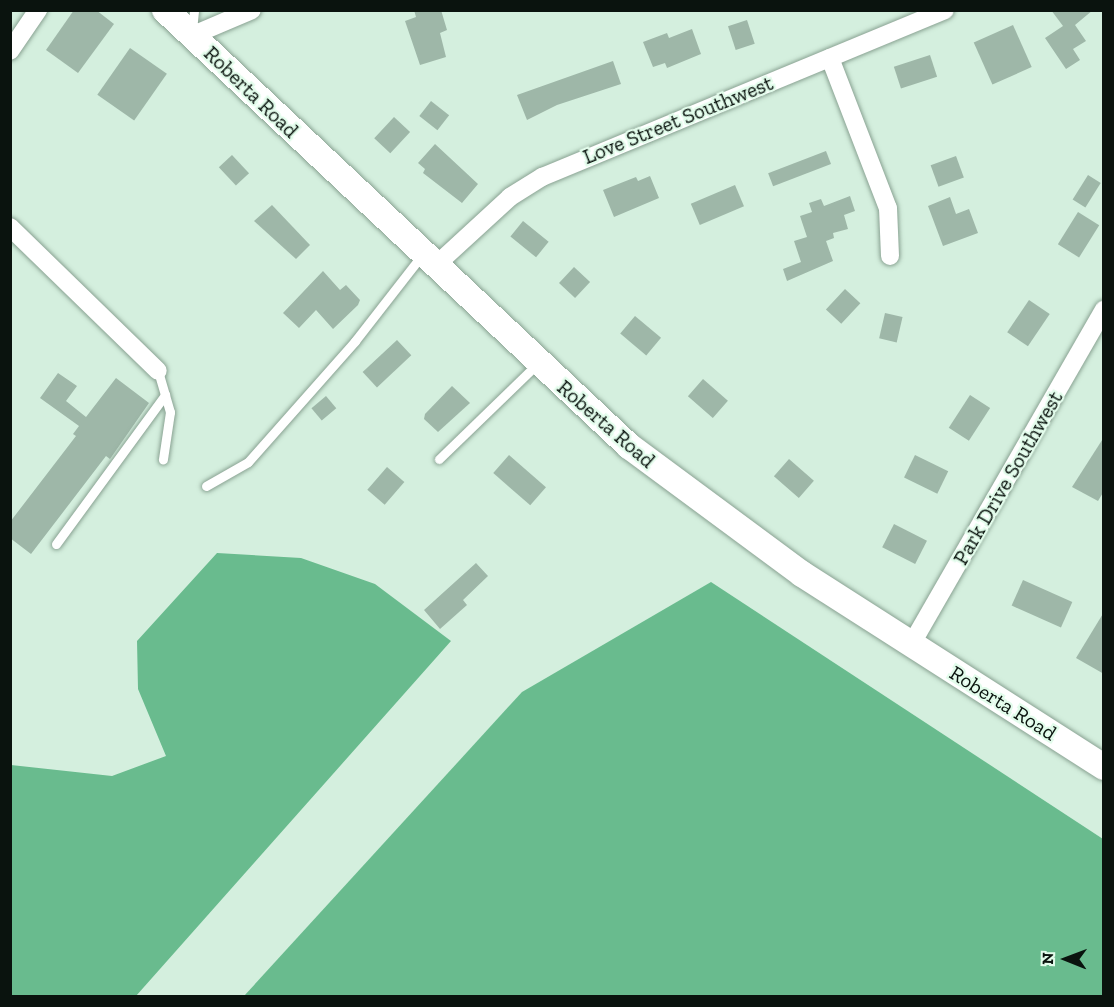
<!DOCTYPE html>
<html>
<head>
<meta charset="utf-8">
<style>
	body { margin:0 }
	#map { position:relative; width:1114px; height:1007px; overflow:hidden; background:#d4efde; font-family:"Zilla Slab",serif }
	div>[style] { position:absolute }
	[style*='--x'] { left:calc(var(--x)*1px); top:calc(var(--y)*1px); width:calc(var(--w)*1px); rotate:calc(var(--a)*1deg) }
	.forest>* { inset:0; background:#69bb8e }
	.building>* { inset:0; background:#9eb7a8; transform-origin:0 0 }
	.roads { filter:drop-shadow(0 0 2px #89a292) drop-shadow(0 0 2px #89a292) }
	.lane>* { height:9px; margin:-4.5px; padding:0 4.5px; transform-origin:4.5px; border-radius:4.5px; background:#fff }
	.street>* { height:18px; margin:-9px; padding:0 9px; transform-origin:9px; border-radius:9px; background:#fff }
	.secondary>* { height:26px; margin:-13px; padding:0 13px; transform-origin:13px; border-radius:13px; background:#fff }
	span { translate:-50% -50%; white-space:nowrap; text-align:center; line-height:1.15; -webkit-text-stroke:4.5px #e2fceb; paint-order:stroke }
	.street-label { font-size:21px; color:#0a130e }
	.frame { position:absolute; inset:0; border:12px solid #0a130e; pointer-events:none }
	.north { position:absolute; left:1036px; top:929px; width:60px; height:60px; -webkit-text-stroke:4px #e2fceb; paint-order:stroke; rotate:271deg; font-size:16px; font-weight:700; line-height:24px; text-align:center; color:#0a130e }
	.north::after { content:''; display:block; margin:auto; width:21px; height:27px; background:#0a130e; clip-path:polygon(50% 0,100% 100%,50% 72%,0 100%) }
</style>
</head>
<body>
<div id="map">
	<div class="forest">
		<i style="clip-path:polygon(217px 553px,301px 558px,375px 584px,451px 641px,136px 996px,11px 996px,11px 765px,112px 776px,166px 756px,138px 689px,137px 641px)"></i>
		<i style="clip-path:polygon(711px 582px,1103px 839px,1103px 996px,244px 996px,522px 692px)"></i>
	</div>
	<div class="building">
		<i style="clip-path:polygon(74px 10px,96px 10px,114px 24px,78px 73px,46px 50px)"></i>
		<i style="clip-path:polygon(414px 10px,441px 10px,447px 30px,440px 33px,446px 57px,420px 65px,405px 21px,416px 17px)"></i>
		<i style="clip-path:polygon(1051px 10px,1093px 10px,1075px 25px,1086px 41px,1073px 49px,1080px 60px,1066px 69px,1045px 38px,1063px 26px)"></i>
		<i style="left:747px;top:20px;width:25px;height:20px;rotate:72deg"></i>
		<i style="left:1013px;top:25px;width:46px;height:43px;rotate:66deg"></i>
		<i style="clip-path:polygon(692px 29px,701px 54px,667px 68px,665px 63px,653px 67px,643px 42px,667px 33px,669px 38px)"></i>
		<i style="left:130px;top:48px;width:45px;height:57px;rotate:35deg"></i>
		<i style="left:930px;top:55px;width:23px;height:38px;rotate:72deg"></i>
		<i style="clip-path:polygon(613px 61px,621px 84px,557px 105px,527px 120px,517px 95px)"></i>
		<i style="left:431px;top:101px;width:23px;height:19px;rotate:38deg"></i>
		<i style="left:394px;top:117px;width:22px;height:29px;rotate:43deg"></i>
		<i style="clip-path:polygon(435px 144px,478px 184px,462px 203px,423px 173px,425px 169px,418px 163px)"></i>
		<i style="left:826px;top:151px;width:14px;height:62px;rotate:69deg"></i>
		<i style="left:232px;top:155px;width:25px;height:18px;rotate:47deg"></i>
		<i style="left:956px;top:156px;width:23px;height:27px;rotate:70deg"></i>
		<i style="left:1088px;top:175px;width:15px;height:29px;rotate:32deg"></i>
		<i style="clip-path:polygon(650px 176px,659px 198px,614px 217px,603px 190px,636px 177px,638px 181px)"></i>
		<i style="left:735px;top:185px;width:23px;height:48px;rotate:67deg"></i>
		<i style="clip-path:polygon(850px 196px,855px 211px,844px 215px,848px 229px,833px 233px,834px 238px,826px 241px,833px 261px,787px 281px,783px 269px,801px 262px,794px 241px,807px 237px,800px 216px,812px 212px,809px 203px,821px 199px,824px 206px)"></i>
		<i style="clip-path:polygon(950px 197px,956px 214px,969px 209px,978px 233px,943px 246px,928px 206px)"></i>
		<i style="clip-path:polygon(272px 205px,310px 245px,296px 259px,254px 221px)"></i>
		<i style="left:1078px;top:212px;width:25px;height:38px;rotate:32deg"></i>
		<i style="left:523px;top:221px;width:33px;height:20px;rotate:39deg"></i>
		<i style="left:574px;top:267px;width:22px;height:22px;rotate:43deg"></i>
		<i style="clip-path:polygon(323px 271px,340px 290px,346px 285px,360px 300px,358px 305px,333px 329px,316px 310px,299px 328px,283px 313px)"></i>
		<i style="left:845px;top:289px;width:21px;height:28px;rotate:43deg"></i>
		<i style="left:1029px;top:300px;width:25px;height:39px;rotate:34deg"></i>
		<i style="left:885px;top:313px;width:18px;height:26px;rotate:13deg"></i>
		<i style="left:635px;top:316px;width:34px;height:23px;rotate:40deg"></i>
		<i style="left:397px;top:340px;width:21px;height:47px;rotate:47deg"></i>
		<i style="clip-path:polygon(58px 373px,77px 386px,66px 401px,86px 417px,116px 378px,149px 403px,110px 459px,106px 456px,31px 554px,10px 538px,10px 522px,76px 436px,73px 434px,79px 426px,40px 398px)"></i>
		<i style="left:703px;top:379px;width:33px;height:23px;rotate:41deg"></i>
		<i style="clip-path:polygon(452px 386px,470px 403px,438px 432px,424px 419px,425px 414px)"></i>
		<i style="left:970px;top:395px;width:24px;height:39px;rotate:33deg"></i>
		<i style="left:326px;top:396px;width:16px;height:19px;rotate:50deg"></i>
		<i style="clip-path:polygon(1104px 437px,1104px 491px,1098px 501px,1072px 487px)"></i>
		<i style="left:509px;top:455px;width:49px;height:24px;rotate:41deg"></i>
		<i style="left:915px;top:455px;width:37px;height:25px;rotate:26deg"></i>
		<i style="left:789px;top:459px;width:33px;height:23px;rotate:41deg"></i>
		<i style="left:387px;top:467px;width:23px;height:30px;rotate:41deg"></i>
		<i style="left:894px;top:524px;width:37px;height:26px;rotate:27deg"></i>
		<i style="clip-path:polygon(476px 563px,488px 576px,463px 600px,467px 605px,440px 629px,424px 610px)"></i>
		<i style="left:1023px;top:580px;width:54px;height:28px;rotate:24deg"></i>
		<i style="clip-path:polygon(1104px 612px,1104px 674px,1076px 658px)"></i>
	</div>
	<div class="roads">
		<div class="lane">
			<i style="--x:192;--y:30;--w:20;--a:-84"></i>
			<i style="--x:158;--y:371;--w:43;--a:73.7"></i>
			<i style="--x:170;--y:412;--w:48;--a:98.5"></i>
			<i style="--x:439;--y:459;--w:136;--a:-44.1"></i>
			<i style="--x:206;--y:486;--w:48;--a:-29.7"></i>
			<i style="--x:248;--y:462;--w:162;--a:-48.5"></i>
			<i style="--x:355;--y:341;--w:109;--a:-52.1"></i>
			<i style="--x:56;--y:544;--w:185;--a:-53.8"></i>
		</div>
		<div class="street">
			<i style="--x:191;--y:36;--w:66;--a:-23.1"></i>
			<i style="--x:10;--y:51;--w:50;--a:-55.7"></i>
			<i style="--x:830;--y:58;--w:161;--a:68.9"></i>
			<i style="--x:888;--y:208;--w:48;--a:87.6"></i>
			<i style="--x:10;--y:227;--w:206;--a:44.2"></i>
			<i style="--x:434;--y:267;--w:103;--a:-42.6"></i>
			<i style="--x:510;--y:197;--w:38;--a:-32"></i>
			<i style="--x:542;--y:177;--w:436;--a:-22.5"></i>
			<i style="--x:911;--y:645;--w:387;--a:-60.1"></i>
		</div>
		<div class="secondary">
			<i style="--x:165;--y:10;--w:637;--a:43.22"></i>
			<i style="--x:629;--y:446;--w:215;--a:36.5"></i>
			<i style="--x:802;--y:574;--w:358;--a:32.6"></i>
		</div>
	</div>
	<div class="street-label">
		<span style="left:251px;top:92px;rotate:44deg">Roberta Road</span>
		<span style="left:678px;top:120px;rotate:-22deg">Love Street Southwest</span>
		<span style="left:606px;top:424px;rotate:41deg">Roberta Road</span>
		<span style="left:1008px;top:478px;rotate:-60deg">Park Drive Southwest</span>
		<span style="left:1003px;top:703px;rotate:32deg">Roberta Road</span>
	</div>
	<div class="frame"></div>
	<div class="north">N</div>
</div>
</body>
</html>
